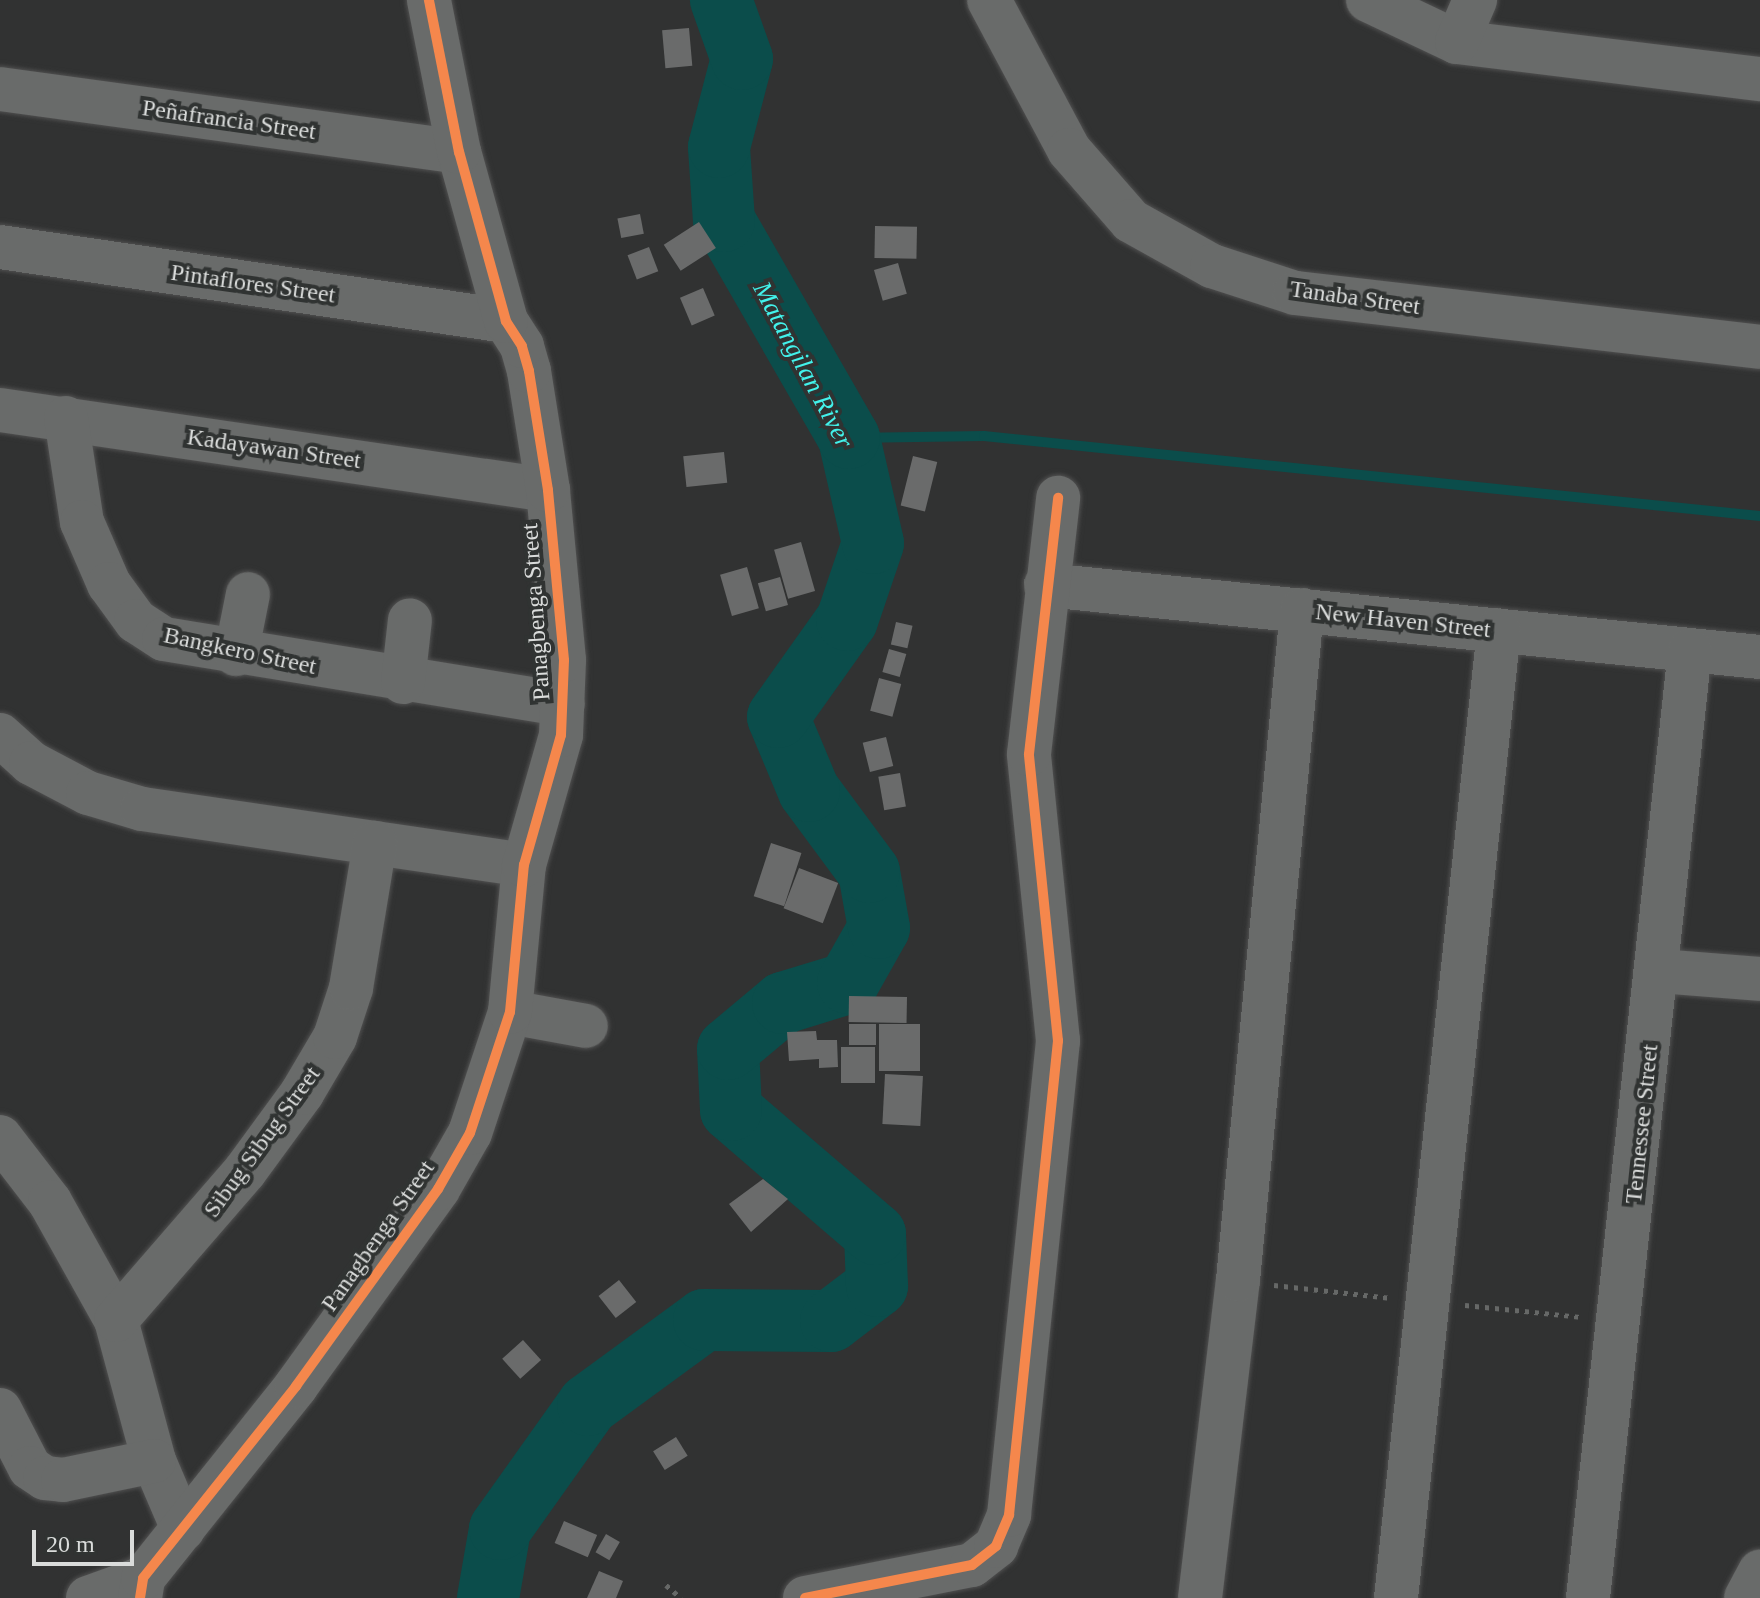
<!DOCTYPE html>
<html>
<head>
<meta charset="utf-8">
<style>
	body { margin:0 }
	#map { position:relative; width:1760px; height:1598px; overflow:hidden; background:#313232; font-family:"Times New Roman",serif }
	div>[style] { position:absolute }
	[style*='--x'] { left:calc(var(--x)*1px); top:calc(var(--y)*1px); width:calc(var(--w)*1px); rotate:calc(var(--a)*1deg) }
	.stream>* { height:10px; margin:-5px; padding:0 5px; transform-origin:5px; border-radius:5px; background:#0b4d4b }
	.river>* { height:62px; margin:-31px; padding:0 31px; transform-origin:31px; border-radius:31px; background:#0b4d4b }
	.building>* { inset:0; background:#6a6b6b; transform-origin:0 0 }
	.path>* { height:5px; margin-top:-2.5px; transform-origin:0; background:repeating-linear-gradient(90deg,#666867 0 4px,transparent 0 10px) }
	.roads { filter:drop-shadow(0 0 2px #505050) drop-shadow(0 0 2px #505050) }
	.minor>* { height:44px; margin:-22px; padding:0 22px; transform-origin:22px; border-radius:22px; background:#696b6a }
	.cycleway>* { height:10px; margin:-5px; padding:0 5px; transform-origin:5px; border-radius:5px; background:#f5874c }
	span { translate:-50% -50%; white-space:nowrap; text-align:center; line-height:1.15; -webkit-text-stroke:8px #303332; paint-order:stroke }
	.street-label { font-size:24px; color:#dadcdb }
	.water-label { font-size:26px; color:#42f2eb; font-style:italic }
	.scale { position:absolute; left:32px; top:1530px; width:102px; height:36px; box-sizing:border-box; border:4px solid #dadcdb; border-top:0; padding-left:10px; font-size:24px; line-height:28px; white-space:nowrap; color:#dadcdb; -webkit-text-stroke:6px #303332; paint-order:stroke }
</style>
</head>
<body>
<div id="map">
	<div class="stream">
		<i style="--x:849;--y:438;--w:135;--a:-0.8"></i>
		<i style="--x:984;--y:436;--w:780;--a:5.89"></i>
	</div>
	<div class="river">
		<i style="--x:488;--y:1598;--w:70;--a:-80.1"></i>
		<i style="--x:500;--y:1529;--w:152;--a:-54.6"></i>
		<i style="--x:588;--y:1405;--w:144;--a:-36.2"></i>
		<i style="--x:704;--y:1320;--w:127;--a:0.5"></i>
		<i style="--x:831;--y:1321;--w:58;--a:-37.3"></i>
		<i style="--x:877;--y:1286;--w:52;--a:-92.2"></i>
		<i style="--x:875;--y:1234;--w:190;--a:-139.3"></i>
		<i style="--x:731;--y:1110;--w:61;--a:-92.8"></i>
		<i style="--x:728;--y:1049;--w:72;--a:-39.9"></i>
		<i style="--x:783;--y:1003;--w:68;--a:-17.1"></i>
		<i style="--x:848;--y:983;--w:63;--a:-60.6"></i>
		<i style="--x:879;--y:928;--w:57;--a:-100.1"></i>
		<i style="--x:869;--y:872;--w:101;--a:-126.5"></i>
		<i style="--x:809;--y:791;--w:80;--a:-112.7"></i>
		<i style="--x:778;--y:717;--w:119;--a:-54.6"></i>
		<i style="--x:847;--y:620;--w:81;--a:-71.3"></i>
		<i style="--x:873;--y:543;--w:108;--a:-102.9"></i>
		<i style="--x:849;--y:438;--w:250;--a:-119.9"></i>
		<i style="--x:724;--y:221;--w:74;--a:-93.9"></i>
		<i style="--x:719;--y:147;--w:91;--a:-75.4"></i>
		<i style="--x:742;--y:59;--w:63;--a:-109.6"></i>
	</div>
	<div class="building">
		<i style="left:689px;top:28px;width:38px;height:27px;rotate:85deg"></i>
		<i style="left:640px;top:214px;width:20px;height:23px;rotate:79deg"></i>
		<i style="left:699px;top:222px;width:31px;height:42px;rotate:57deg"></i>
		<i style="left:875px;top:226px;width:42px;height:32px;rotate:1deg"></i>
		<i style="left:649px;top:247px;width:26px;height:23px;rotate:69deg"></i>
		<i style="left:898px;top:263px;width:32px;height:25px;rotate:74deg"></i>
		<i style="left:703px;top:288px;width:30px;height:25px;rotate:67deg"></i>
		<i style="left:724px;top:452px;width:31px;height:41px;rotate:84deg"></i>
		<i style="left:913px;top:456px;width:25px;height:51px;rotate:14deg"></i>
		<i style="left:801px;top:542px;width:51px;height:28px;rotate:74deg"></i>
		<i style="left:747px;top:567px;width:43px;height:28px;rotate:74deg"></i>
		<i style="left:780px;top:577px;width:29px;height:23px;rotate:74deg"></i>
		<i style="left:896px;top:622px;width:17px;height:23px;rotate:13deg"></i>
		<i style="left:889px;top:649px;width:18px;height:24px;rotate:16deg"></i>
		<i style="left:879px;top:678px;width:23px;height:34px;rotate:15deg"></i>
		<i style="left:886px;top:737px;width:30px;height:24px;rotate:76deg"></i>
		<i style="left:900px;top:773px;width:34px;height:22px;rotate:80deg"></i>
		<i style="left:771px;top:843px;width:32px;height:56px;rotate:18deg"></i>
		<i style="left:799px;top:868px;width:42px;height:43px;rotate:21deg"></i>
		<i style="left:849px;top:996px;width:58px;height:26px;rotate:1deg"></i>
		<i style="left:849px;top:1024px;width:27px;height:21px"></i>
		<i style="left:879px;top:1024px;width:41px;height:47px"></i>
		<i style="clip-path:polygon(816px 1031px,817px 1040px,837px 1040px,838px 1067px,819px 1068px,819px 1059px,789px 1061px,787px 1032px)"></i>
		<i style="left:841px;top:1047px;width:34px;height:36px"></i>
		<i style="left:885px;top:1074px;width:38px;height:50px;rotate:3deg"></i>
		<i style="clip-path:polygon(763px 1179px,788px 1199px,751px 1232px,729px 1204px)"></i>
		<i style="left:619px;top:1280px;width:28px;height:26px;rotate:52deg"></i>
		<i style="left:523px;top:1340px;width:27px;height:28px;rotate:48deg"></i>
		<i style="left:676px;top:1437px;width:22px;height:27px;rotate:58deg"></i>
		<i style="left:564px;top:1521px;width:36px;height:24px;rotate:23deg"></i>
		<i style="left:606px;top:1534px;width:16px;height:21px;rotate:30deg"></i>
		<i style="clip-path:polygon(599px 1571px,623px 1581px,616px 1598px,587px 1598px)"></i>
	</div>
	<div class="path">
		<i style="--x:1274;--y:1285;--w:118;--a:6.3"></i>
		<i style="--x:1465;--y:1305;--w:118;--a:5.9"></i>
		<i style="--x:666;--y:1585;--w:20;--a:41"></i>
	</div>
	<div class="roads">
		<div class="minor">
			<i style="--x:989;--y:0;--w:170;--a:61.9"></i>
			<i style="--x:1069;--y:150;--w:94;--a:48.9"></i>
			<i style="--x:1131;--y:221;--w:93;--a:29.1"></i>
			<i style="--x:1212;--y:266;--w:87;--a:18"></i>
			<i style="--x:1295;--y:293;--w:468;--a:6.6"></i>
			<i style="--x:1368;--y:0;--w:98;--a:25.3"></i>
			<i style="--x:1457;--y:42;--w:305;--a:7"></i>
			<i style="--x:1457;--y:42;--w:46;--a:-66.8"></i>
			<i style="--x:0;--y:89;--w:463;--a:7.8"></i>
			<i style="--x:0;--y:247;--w:511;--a:8.32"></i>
			<i style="--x:0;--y:410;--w:554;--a:8.31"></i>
			<i style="--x:66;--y:418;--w:105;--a:81.3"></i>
			<i style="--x:82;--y:522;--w:68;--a:66.5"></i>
			<i style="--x:109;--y:584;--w:46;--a:53.9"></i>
			<i style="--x:136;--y:621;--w:33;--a:33"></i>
			<i style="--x:164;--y:639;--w:404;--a:9.3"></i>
			<i style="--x:1046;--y:585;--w:718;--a:5.76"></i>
			<i style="--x:236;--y:654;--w:61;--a:-78.7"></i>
			<i style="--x:403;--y:682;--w:62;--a:-83.6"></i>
			<i style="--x:0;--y:735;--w:42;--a:42.1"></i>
			<i style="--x:31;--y:763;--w:64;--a:27.8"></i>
			<i style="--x:88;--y:793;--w:56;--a:16.5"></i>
			<i style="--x:142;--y:809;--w:386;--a:8.3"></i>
			<i style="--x:1659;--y:971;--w:101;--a:4.5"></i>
			<i style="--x:510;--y:1012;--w:77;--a:10.4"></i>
			<i style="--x:0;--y:1137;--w:82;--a:52.4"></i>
			<i style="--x:50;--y:1202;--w:135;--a:60.8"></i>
			<i style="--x:116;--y:1320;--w:146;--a:74.9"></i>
			<i style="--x:154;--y:1461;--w:74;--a:66.9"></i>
			<i style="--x:116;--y:1320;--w:197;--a:-49.1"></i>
			<i style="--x:245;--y:1171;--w:97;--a:-53.8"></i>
			<i style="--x:302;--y:1093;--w:65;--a:-59.5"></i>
			<i style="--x:335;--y:1037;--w:52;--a:-71.9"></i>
			<i style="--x:351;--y:988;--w:147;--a:-80.6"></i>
			<i style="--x:0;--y:1410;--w:65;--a:62.7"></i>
			<i style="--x:30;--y:1468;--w:18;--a:34"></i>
			<i style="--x:45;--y:1478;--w:18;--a:6"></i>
			<i style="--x:63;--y:1480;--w:93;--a:-11.8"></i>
			<i style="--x:88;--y:1598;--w:59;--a:-20"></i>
			<i style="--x:140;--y:1598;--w:20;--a:-81"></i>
			<i style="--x:143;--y:1578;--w:246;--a:-51.4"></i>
			<i style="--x:296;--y:1386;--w:243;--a:-54.2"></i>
			<i style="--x:438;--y:1189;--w:64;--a:-60.3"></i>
			<i style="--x:470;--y:1133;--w:127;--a:-71.7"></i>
			<i style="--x:510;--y:1012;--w:148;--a:-84.6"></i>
			<i style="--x:524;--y:865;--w:135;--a:-74.1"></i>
			<i style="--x:561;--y:735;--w:75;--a:-87.7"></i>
			<i style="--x:564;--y:660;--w:171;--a:-95.4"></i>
			<i style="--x:548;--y:490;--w:121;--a:-99.1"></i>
			<i style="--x:529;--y:371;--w:26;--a:-106"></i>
			<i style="--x:522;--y:346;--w:30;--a:-123"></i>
			<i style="--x:506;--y:321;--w:175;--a:-105.5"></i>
			<i style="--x:459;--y:152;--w:155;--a:-101.2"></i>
			<i style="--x:805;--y:1598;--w:170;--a:-11.2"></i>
			<i style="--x:972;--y:1565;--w:31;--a:-38"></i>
			<i style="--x:996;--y:1546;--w:34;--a:-67"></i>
			<i style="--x:1009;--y:1515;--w:477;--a:-84.1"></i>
			<i style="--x:1058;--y:1041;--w:288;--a:-95.8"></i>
			<i style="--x:1029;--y:754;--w:258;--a:-83.5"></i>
			<i style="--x:1200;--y:1598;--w:320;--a:-83.2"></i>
			<i style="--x:1238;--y:1280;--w:673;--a:-84.54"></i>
			<i style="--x:1396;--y:1598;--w:973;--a:-83.93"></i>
			<i style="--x:1588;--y:1598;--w:953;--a:-83.86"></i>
			<i style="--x:1746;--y:1598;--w:30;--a:-62"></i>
		</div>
	</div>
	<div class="cycleway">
		<i style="--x:140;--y:1598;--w:20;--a:-81"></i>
		<i style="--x:143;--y:1578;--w:246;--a:-51.4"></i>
		<i style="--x:296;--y:1386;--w:243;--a:-54.2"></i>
		<i style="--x:438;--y:1189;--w:64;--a:-60.3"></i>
		<i style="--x:470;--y:1133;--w:127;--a:-71.7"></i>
		<i style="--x:510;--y:1012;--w:148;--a:-84.6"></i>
		<i style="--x:524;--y:865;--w:135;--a:-74.1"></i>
		<i style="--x:561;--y:735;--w:75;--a:-87.7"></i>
		<i style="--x:564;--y:660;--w:171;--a:-95.4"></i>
		<i style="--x:548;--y:490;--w:121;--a:-99.1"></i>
		<i style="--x:529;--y:371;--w:26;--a:-106"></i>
		<i style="--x:522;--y:346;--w:30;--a:-123"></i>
		<i style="--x:506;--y:321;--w:175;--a:-105.5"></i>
		<i style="--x:459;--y:152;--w:155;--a:-101.2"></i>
		<i style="--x:805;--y:1598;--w:170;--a:-11.2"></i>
		<i style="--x:972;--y:1565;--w:31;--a:-38"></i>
		<i style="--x:996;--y:1546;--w:34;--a:-67"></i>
		<i style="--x:1009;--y:1515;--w:477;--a:-84.1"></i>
		<i style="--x:1058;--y:1041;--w:288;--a:-95.8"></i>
		<i style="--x:1029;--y:754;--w:258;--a:-83.5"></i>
	</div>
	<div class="street-label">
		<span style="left:229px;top:120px;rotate:8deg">Peñafrancia Street</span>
		<span style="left:253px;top:284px;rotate:8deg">Pintaflores Street</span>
		<span style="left:1355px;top:298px;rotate:8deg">Tanaba Street</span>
		<span style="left:274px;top:449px;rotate:8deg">Kadayawan Street</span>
		<span style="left:536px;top:612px;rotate:-94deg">Panagbenga Street</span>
		<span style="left:1403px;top:621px;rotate:6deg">New Haven Street</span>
		<span style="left:240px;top:651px;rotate:12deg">Bangkero Street</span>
		<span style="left:1642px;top:1124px;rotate:-84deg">Tennessee Street</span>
		<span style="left:262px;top:1142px;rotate:-54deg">Sibug Sibug Street</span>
		<span style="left:378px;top:1236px;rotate:-55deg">Panagbenga Street</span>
	</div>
	<div class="water-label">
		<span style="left:803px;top:365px;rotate:62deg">Matangilan River</span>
	</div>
	<div class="scale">20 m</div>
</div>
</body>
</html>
